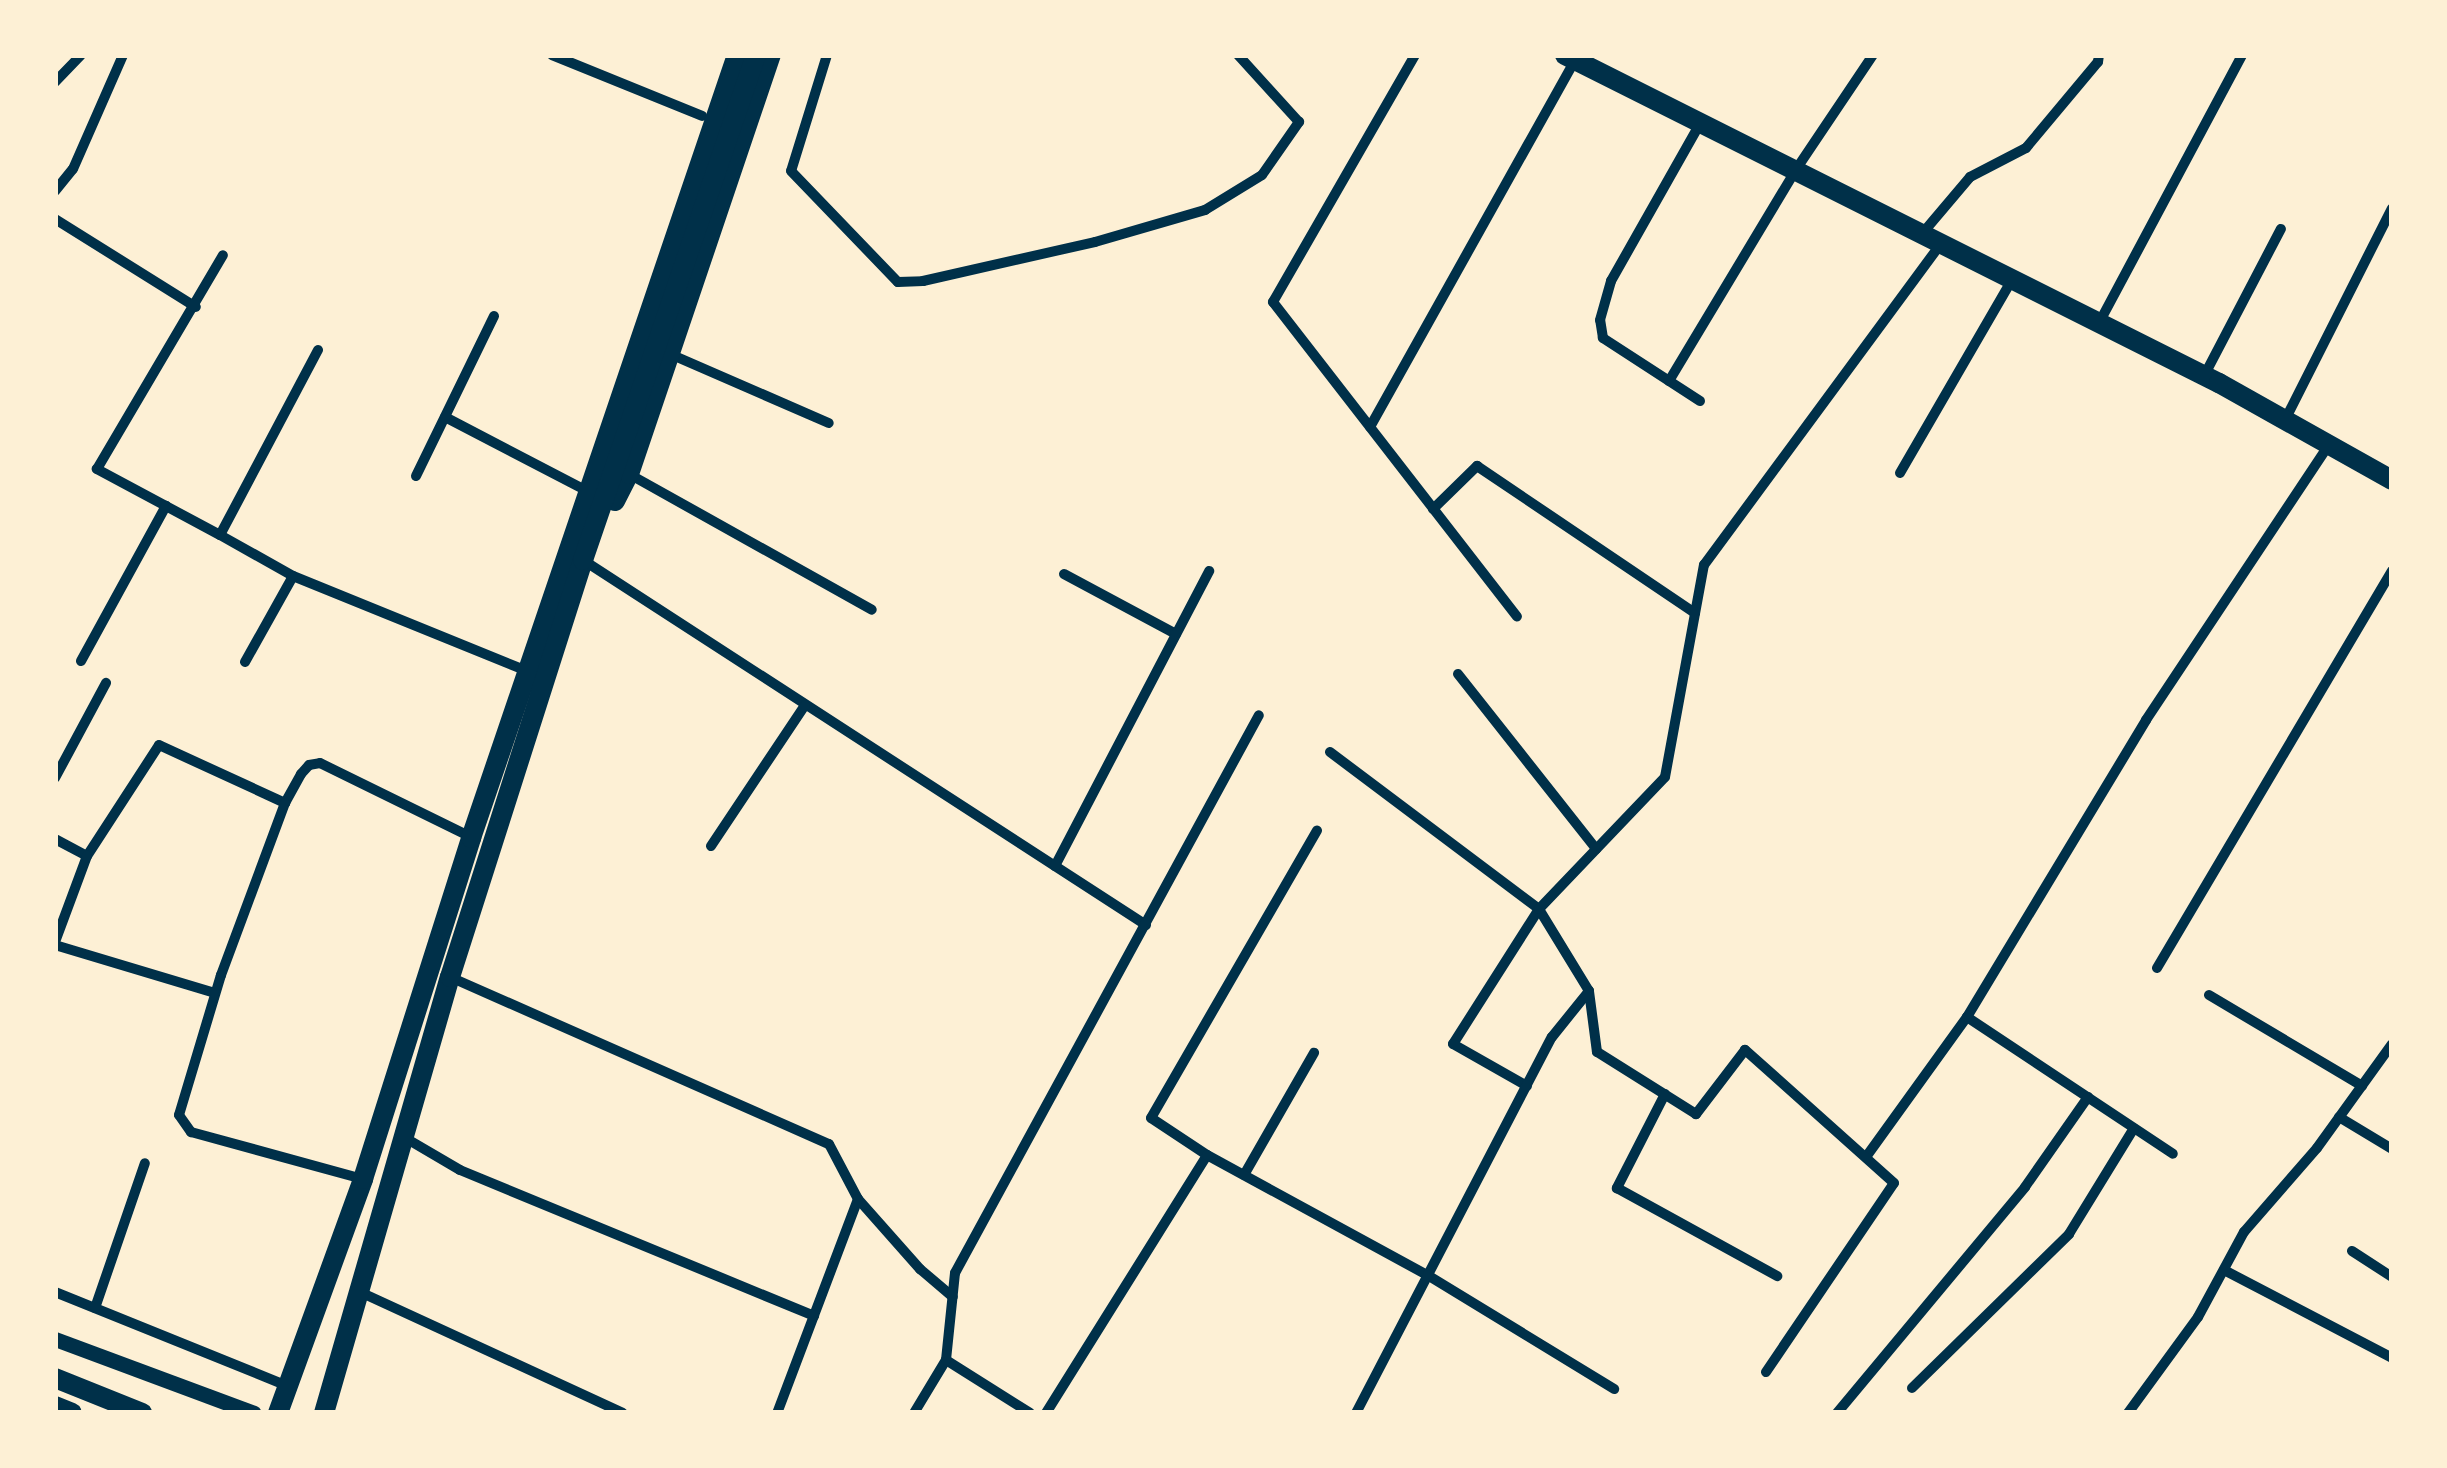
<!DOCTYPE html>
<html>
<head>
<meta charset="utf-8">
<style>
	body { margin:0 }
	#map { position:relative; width:2447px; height:1468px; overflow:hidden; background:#fdf0d5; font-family:"Asap Condensed",sans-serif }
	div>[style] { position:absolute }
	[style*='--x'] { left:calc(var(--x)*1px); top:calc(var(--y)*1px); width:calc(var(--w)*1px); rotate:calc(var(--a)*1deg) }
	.minor>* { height:10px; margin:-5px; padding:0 5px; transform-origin:5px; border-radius:5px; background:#003049 }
	.tertiary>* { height:15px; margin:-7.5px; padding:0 7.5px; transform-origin:7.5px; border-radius:7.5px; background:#003049 }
	.primary>* { height:20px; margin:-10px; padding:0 10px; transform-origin:10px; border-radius:10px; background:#003049 }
	.trunk>* { height:20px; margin:-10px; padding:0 10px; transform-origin:10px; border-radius:10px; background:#003049 }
	span { translate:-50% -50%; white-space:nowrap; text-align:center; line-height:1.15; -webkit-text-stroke:8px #fdf0d5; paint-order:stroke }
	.frame { position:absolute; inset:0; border:58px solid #fdf0d5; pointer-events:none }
</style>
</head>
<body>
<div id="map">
	<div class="minor">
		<i style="--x:552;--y:55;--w:162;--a:22.1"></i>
		<i style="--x:827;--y:55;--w:121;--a:107.2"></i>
		<i style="--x:791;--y:171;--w:154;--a:46.1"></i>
		<i style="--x:898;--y:282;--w:25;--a:-2"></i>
		<i style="--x:923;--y:281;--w:176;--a:-12.8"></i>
		<i style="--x:1095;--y:242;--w:115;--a:-16.2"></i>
		<i style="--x:1205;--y:210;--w:67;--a:-31.6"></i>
		<i style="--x:1262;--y:175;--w:65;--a:-55.1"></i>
		<i style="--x:1299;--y:122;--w:91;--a:-132.3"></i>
		<i style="--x:1415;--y:55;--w:285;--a:119.9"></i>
		<i style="--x:1273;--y:302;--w:398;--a:52.2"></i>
		<i style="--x:55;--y:82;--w:37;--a:-46"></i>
		<i style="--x:55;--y:191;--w:28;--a:-51"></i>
		<i style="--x:73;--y:169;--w:124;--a:-66.3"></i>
		<i style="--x:55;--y:219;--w:166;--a:32"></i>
		<i style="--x:1921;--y:235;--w:76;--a:-49.8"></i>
		<i style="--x:1970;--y:177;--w:63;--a:-27.4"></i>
		<i style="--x:2026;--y:148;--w:112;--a:-50.1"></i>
		<i style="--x:2098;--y:62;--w:7;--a:-82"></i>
		<i style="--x:2099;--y:323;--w:304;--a:-61.9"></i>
		<i style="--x:318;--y:350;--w:209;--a:117.9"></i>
		<i style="--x:220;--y:535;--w:84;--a:29.3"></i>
		<i style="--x:293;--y:576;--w:253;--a:22.1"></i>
		<i style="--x:670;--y:354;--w:173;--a:23.5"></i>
		<i style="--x:2204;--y:376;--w:166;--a:-62.4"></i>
		<i style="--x:1669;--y:381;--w:245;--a:-59"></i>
		<i style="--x:1795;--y:171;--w:140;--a:-56.1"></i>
		<i style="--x:1700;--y:401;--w:116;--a:-147"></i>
		<i style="--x:1603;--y:338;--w:18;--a:-99"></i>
		<i style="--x:1600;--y:320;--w:41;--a:-74.2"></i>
		<i style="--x:1611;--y:281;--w:180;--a:-60.5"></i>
		<i style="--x:445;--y:417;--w:160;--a:27.5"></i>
		<i style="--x:2285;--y:420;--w:237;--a:-63.2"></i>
		<i style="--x:1370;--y:427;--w:420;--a:-60.8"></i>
		<i style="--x:1900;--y:473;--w:223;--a:-59.9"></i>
		<i style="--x:629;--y:474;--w:278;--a:29.2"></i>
		<i style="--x:416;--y:476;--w:178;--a:-64"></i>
		<i style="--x:1433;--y:509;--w:62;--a:-44.3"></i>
		<i style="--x:1477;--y:466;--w:263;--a:34"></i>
		<i style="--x:220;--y:535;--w:140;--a:-151.8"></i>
		<i style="--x:97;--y:469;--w:248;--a:-59.5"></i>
		<i style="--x:583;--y:560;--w:671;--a:32.96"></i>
		<i style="--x:1064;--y:574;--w:127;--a:28.2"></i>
		<i style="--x:81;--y:661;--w:177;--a:-61.3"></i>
		<i style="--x:245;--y:662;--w:98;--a:-60.8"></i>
		<i style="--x:1458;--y:674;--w:223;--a:51.7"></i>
		<i style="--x:1330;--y:752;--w:261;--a:36.9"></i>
		<i style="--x:1539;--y:909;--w:160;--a:122.5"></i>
		<i style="--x:1453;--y:1044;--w:85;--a:29.6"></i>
		<i style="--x:55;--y:778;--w:108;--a:-61.8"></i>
		<i style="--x:285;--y:803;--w:33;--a:-61"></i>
		<i style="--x:301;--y:774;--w:12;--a:-48"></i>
		<i style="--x:309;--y:765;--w:11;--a:-10"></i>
		<i style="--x:320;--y:763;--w:168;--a:26.1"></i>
		<i style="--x:55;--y:839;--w:36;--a:28"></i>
		<i style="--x:87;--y:856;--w:132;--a:-57"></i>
		<i style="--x:159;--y:745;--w:139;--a:24.7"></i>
		<i style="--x:285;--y:803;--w:184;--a:110.4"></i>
		<i style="--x:221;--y:975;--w:146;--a:106.7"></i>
		<i style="--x:179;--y:1115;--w:21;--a:55"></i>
		<i style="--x:191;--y:1132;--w:178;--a:15.3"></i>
		<i style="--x:711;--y:846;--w:169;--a:-56.3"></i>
		<i style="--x:1055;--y:866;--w:333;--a:-62.4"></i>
		<i style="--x:55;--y:942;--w:92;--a:-69.6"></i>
		<i style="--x:55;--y:945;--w:167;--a:16.7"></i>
		<i style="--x:2157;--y:968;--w:461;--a:-59.4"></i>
		<i style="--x:450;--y:977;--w:414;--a:23.8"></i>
		<i style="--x:829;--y:1144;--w:62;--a:62.2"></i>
		<i style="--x:858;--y:1199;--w:229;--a:110.7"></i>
		<i style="--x:2209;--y:995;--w:178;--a:30.7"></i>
		<i style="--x:1967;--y:1017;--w:247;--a:33.6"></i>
		<i style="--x:1665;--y:1094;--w:106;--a:117.1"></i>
		<i style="--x:1617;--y:1188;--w:183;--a:28.8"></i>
		<i style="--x:2339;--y:1117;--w:62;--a:31.1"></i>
		<i style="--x:402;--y:1136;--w:67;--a:30.4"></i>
		<i style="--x:460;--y:1170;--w:383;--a:22.4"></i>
		<i style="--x:1207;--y:1155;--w:67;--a:-146.5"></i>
		<i style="--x:1151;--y:1118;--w:332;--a:-60"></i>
		<i style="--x:1866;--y:1157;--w:173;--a:-54.2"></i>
		<i style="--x:1967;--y:1017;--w:347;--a:-58.9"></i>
		<i style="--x:2146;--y:720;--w:329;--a:-56.4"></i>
		<i style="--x:1244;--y:1175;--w:141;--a:-60.2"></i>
		<i style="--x:858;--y:1199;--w:94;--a:48.5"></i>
		<i style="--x:920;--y:1269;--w:43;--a:40.3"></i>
		<i style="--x:2352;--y:1251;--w:48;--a:33"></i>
		<i style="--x:2224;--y:1270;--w:190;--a:27.6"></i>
		<i style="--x:55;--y:1292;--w:251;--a:22"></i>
		<i style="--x:360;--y:1292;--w:289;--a:24.7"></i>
		<i style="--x:95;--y:1308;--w:153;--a:-71"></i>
		<i style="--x:946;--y:1360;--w:99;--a:32.2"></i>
		<i style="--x:1766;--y:1372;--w:228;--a:-55.9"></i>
		<i style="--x:1894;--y:1183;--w:200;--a:-138.2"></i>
		<i style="--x:1745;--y:1050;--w:81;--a:127.4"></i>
		<i style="--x:1696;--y:1114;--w:117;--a:-147.9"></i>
		<i style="--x:1597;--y:1052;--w:62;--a:-97.5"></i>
		<i style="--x:1589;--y:991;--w:96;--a:-121.4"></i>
		<i style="--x:1539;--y:909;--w:182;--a:-46.3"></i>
		<i style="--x:1665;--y:777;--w:216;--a:-79.6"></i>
		<i style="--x:1704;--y:565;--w:399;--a:-53.6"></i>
		<i style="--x:1912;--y:1388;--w:220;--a:-44.4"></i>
		<i style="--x:2069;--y:1234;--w:124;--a:-58.5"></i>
		<i style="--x:914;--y:1413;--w:62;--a:-58.9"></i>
		<i style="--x:946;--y:1360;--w:87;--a:-84.1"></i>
		<i style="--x:955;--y:1273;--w:635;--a:-61.42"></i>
		<i style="--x:1046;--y:1413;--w:304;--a:-58"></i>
		<i style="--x:1207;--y:1155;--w:253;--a:28.6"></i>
		<i style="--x:1429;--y:1276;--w:217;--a:31.4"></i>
		<i style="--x:1356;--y:1413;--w:424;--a:-62.5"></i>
		<i style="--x:1552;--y:1037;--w:59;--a:-51.2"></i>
		<i style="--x:1837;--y:1413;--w:294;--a:-50.2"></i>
		<i style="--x:2025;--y:1187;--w:110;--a:-55"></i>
		<i style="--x:2128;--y:1413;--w:119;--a:-53.9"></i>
		<i style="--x:2198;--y:1317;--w:97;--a:-61.6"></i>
		<i style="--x:2244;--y:1232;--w:111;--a:-49"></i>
		<i style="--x:2317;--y:1148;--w:128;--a:-54.2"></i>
	</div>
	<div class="tertiary">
		<i style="--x:55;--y:1339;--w:212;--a:20.4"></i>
	</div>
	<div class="primary">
		<i style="--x:1565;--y:55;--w:732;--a:26.64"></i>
		<i style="--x:2219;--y:383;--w:198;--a:29.3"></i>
		<i style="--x:615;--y:501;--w:30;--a:-63"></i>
		<i style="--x:629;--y:474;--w:442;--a:-71.3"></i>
		<i style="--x:278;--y:1413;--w:249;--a:-70"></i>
		<i style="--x:363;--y:1179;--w:358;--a:-72.4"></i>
		<i style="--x:471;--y:838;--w:827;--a:-71.24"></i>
		<i style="--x:324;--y:1413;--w:454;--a:-73.9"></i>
		<i style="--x:450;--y:977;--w:438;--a:-72.3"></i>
		<i style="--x:583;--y:560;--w:534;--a:-71.09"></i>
	</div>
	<div class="trunk">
		<i style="--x:55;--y:1378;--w:94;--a:21.9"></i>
		<i style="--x:55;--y:1406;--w:18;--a:22"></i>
	</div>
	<div class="frame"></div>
</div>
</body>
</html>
